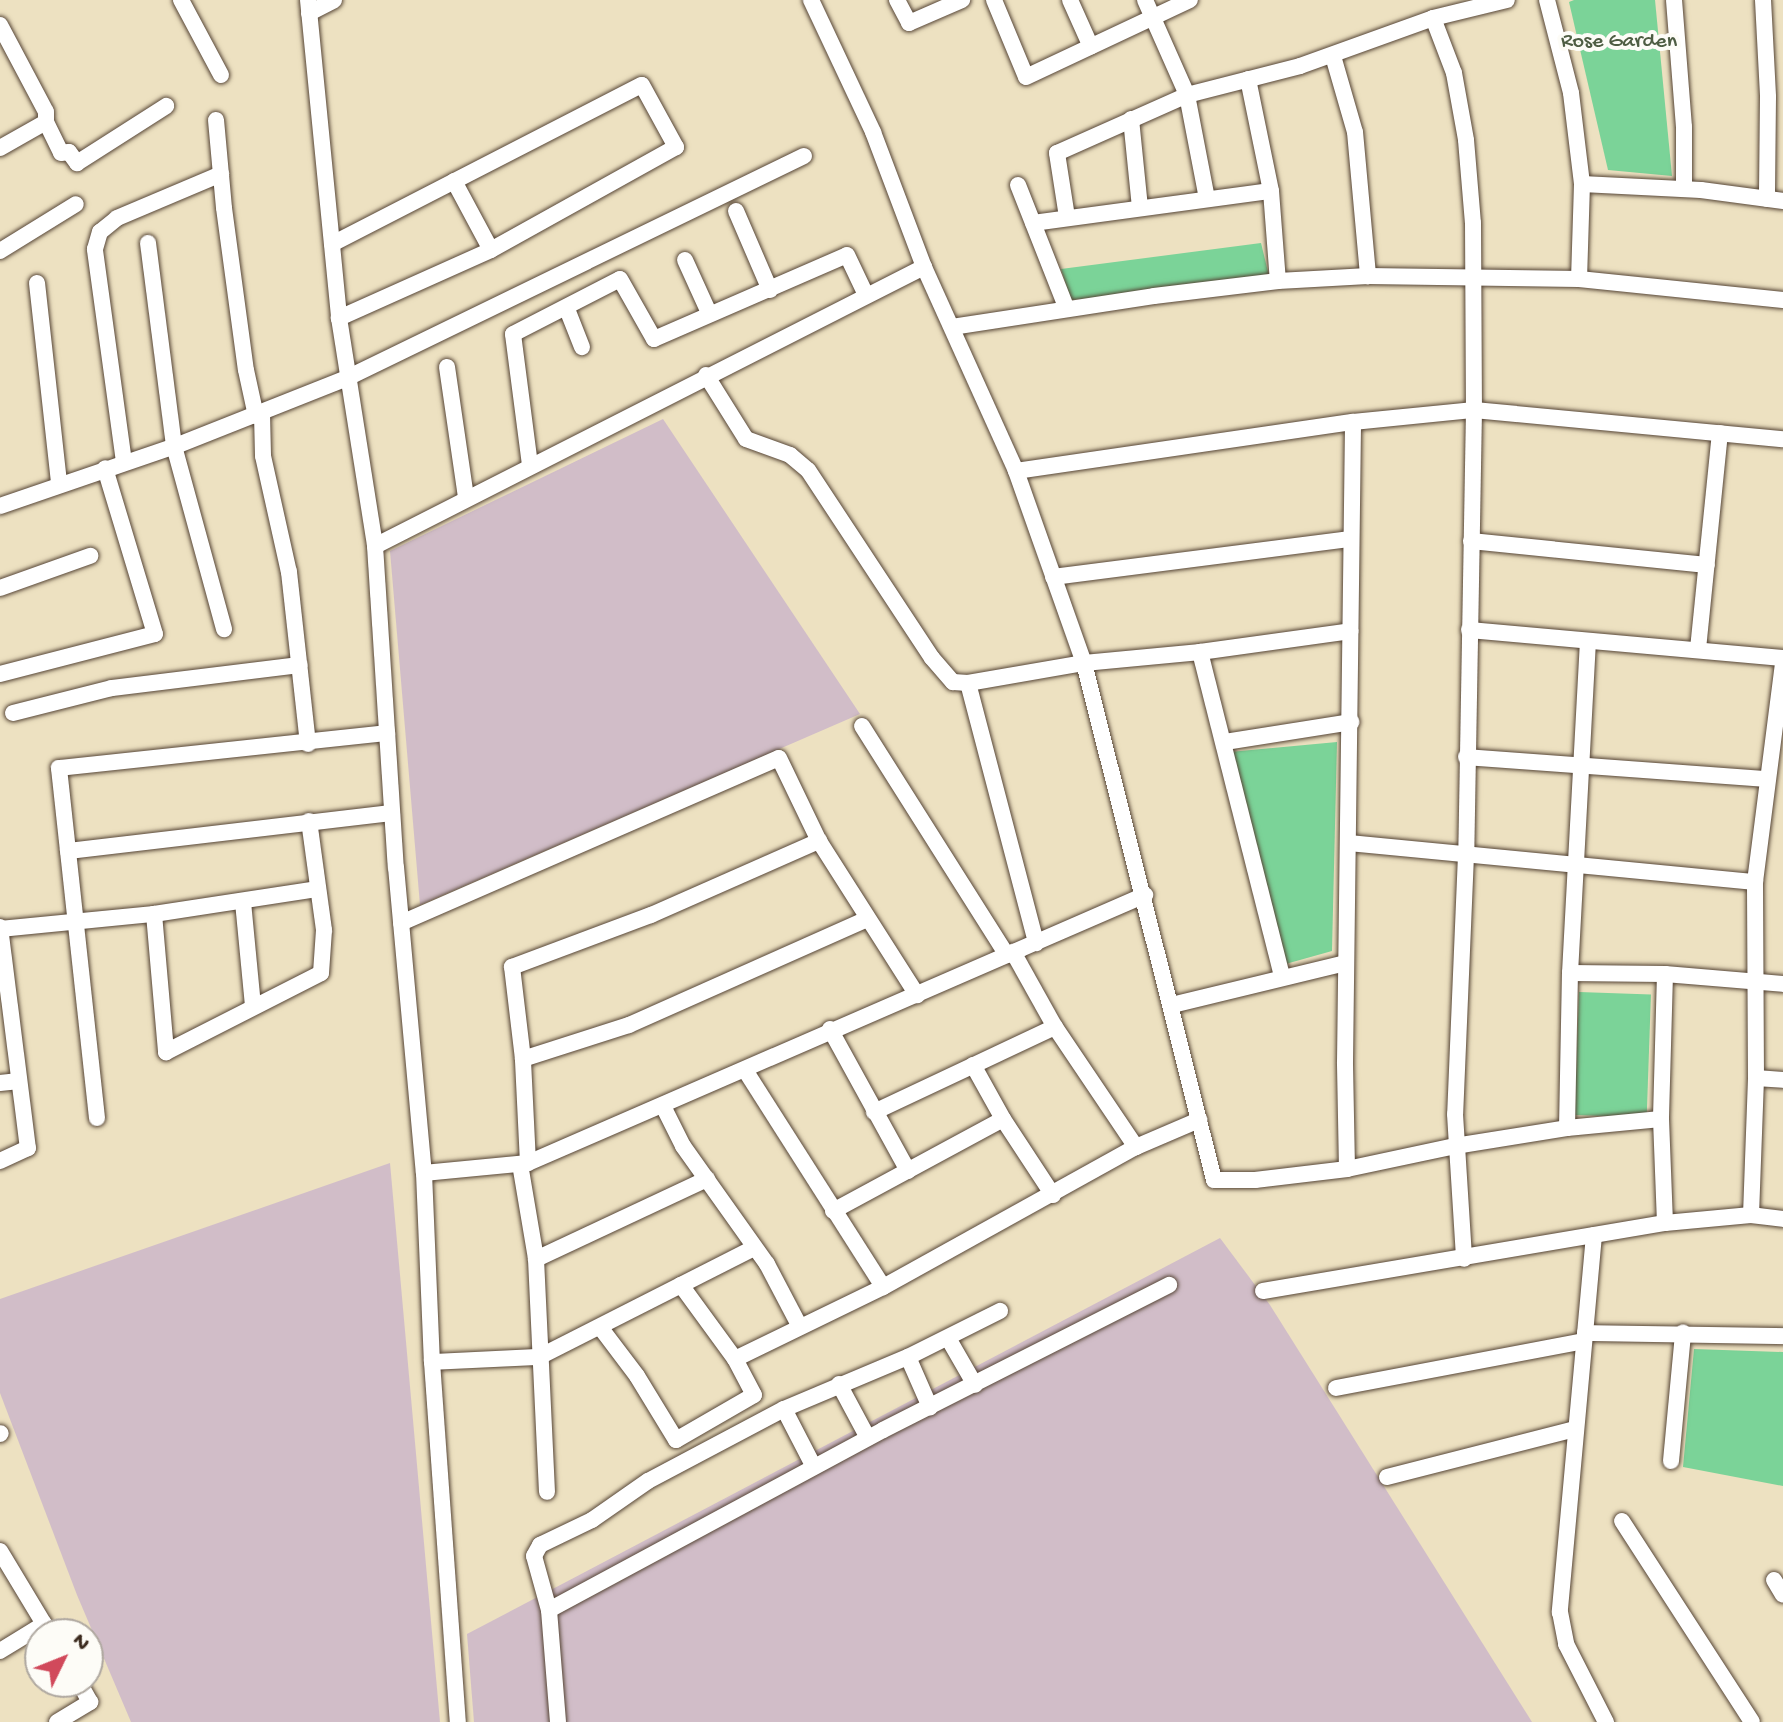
<!DOCTYPE html>
<html>
<head>
<meta charset="utf-8">
<style>
	body { margin:0 }
	#map { position:relative; width:1783px; height:1722px; overflow:hidden; background:#ede1c1; font-family:"Gochi Hand",sans-serif }
	div>[style] { position:absolute }
	[style*='--x'] { left:calc(var(--x)*1px); top:calc(var(--y)*1px); width:calc(var(--w)*1px); rotate:calc(var(--a)*1deg) }
	.industrial>* { inset:0; background:#d1bdc8 }
	.green>* { inset:0; background:#7bd398; transform-origin:0 0 }
	.roads { filter:drop-shadow(0 0 2px #564536) drop-shadow(0 0 2px #564536) }
	.minor>* { height:16px; margin:-8px; padding:0 8px; transform-origin:8px; border-radius:8px; background:#fff }
	span { translate:-50% -50%; white-space:nowrap; text-align:center; line-height:1.15; -webkit-text-stroke:8px #fdfcf7; paint-order:stroke }
	.park-label { font-size:22px; color:#4e5d43 }
	.north { position:absolute; left:24px; top:1618px; width:80px; height:80px; box-sizing:border-box; background:#fdfcf7; border:2px solid #afa8a0; border-radius:50%; rotate:47deg; font-size:22px; font-weight:700; line-height:32px; text-align:center; color:#3b2a1e }
	.north::after { content:''; display:block; margin:auto; width:28px; height:36px; background:#d1495b; clip-path:polygon(50% 0,100% 100%,50% 72%,0 100%) }
</style>
</head>
<body>
<div id="map">
	<div class="industrial">
		<i style="clip-path:polygon(663px 419px,860px 714px,420px 905px,390px 551px)"></i>
		<i style="clip-path:polygon(390px 1163px,440px 1722px,131px 1722px,77px 1595px,0 1393px,0 1299px)"></i>
		<i style="clip-path:polygon(1220px 1238px,1270px 1305px,1532px 1722px,474px 1722px,467px 1634px)"></i>
	</div>
	<div class="green">
		<i style="clip-path:polygon(1574px 0,1655px 0,1672px 176px,1608px 170px,1569px 2px)"></i>
		<i style="clip-path:polygon(1261px 243px,1270px 280px,1071px 300px,1061px 269px)"></i>
		<i style="clip-path:polygon(1337px 742px,1332px 951px,1282px 965px,1230px 752px)"></i>
		<i style="left:1579px;top:992px;width:72px;height:123px;rotate:2deg"></i>
		<i style="clip-path:polygon(1694px 1349px,1783px 1352px,1783px 1486px,1683px 1467px)"></i>
	</div>
	<div class="roads">
		<div class="minor">
			<i style="--x:181;--y:0;--w:85;--a:61.9"></i>
			<i style="--x:308;--y:0;--w:320;--a:84.4"></i>
			<i style="--x:339;--y:318;--w:231;--a:81"></i>
			<i style="--x:375;--y:546;--w:322;--a:86.3"></i>
			<i style="--x:396;--y:867;--w:307;--a:84.8"></i>
			<i style="--x:424;--y:1173;--w:189;--a:87.6"></i>
			<i style="--x:432;--y:1362;--w:361;--a:85.9"></i>
			<i style="--x:811;--y:0;--w:146;--a:64.8"></i>
			<i style="--x:873;--y:132;--w:144;--a:69.3"></i>
			<i style="--x:924;--y:267;--w:224;--a:65.7"></i>
			<i style="--x:1016;--y:471;--w:204;--a:70.5"></i>
			<i style="--x:1084;--y:663;--w:533;--a:75.89"></i>
			<i style="--x:1214;--y:1180;--w:41;--a:0"></i>
			<i style="--x:1255;--y:1180;--w:93;--a:-6.8"></i>
			<i style="--x:1347;--y:1169;--w:110;--a:-12"></i>
			<i style="--x:1455;--y:1146;--w:113;--a:-9.1"></i>
			<i style="--x:1567;--y:1128;--w:94;--a:-5.5"></i>
			<i style="--x:897;--y:0;--w:26;--a:62"></i>
			<i style="--x:909;--y:23;--w:58;--a:-23.5"></i>
			<i style="--x:994;--y:0;--w:83;--a:67.4"></i>
			<i style="--x:1026;--y:77;--w:181;--a:-25.2"></i>
			<i style="--x:1070;--y:0;--w:51;--a:65.9"></i>
			<i style="--x:1145;--y:0;--w:104;--a:66.1"></i>
			<i style="--x:1187;--y:95;--w:106;--a:79.1"></i>
			<i style="--x:1547;--y:0;--w:96;--a:75.5"></i>
			<i style="--x:1571;--y:93;--w:92;--a:83.1"></i>
			<i style="--x:1582;--y:184;--w:95;--a:91.8"></i>
			<i style="--x:1674;--y:0;--w:127;--a:85.5"></i>
			<i style="--x:1684;--y:127;--w:62;--a:90"></i>
			<i style="--x:1763;--y:0;--w:97;--a:87"></i>
			<i style="--x:1768;--y:97;--w:102;--a:90.6"></i>
			<i style="--x:309;--y:13;--w:28;--a:-27"></i>
			<i style="--x:1433;--y:18;--w:59;--a:69.1"></i>
			<i style="--x:1454;--y:73;--w:68;--a:79.8"></i>
			<i style="--x:1466;--y:140;--w:83;--a:85.2"></i>
			<i style="--x:1473;--y:223;--w:187;--a:89.7"></i>
			<i style="--x:1474;--y:410;--w:445;--a:91"></i>
			<i style="--x:1466;--y:855;--w:259;--a:92.4"></i>
			<i style="--x:1455;--y:1114;--w:145;--a:86.4"></i>
			<i style="--x:0;--y:25;--w:98;--a:62.1"></i>
			<i style="--x:46;--y:112;--w:10;--a:90"></i>
			<i style="--x:46;--y:122;--w:34;--a:64"></i>
			<i style="--x:61;--y:153;--w:8;--a:-7"></i>
			<i style="--x:69;--y:152;--w:14;--a:54"></i>
			<i style="--x:77;--y:163;--w:106;--a:-32.6"></i>
			<i style="--x:1333;--y:56;--w:79;--a:73.9"></i>
			<i style="--x:1355;--y:132;--w:145;--a:84.8"></i>
			<i style="--x:1248;--y:79;--w:114;--a:78.4"></i>
			<i style="--x:1271;--y:191;--w:90;--a:85.6"></i>
			<i style="--x:1131;--y:119;--w:89;--a:84.2"></i>
			<i style="--x:216;--y:120;--w:88;--a:84.8"></i>
			<i style="--x:224;--y:208;--w:163;--a:82.3"></i>
			<i style="--x:246;--y:370;--w:47;--a:77.7"></i>
			<i style="--x:0;--y:148;--w:53;--a:-29.5"></i>
			<i style="--x:454;--y:181;--w:78;--a:61.8"></i>
			<i style="--x:1582;--y:184;--w:119;--a:2.9"></i>
			<i style="--x:1701;--y:190;--w:83;--a:7.6"></i>
			<i style="--x:1018;--y:185;--w:131;--a:68.5"></i>
			<i style="--x:736;--y:211;--w:86;--a:66.7"></i>
			<i style="--x:1067;--y:217;--w:65;--a:-98.9"></i>
			<i style="--x:1057;--y:153;--w:142;--a:-24"></i>
			<i style="--x:1187;--y:95;--w:117;--a:-14.4"></i>
			<i style="--x:1300;--y:66;--w:141;--a:-19.8"></i>
			<i style="--x:1433;--y:18;--w:76;--a:-13.7"></i>
			<i style="--x:1033;--y:223;--w:240;--a:-7.7"></i>
			<i style="--x:148;--y:243;--w:205;--a:82.7"></i>
			<i style="--x:174;--y:446;--w:190;--a:74.7"></i>
			<i style="--x:332;--y:244;--w:348;--a:-27.2"></i>
			<i style="--x:642;--y:85;--w:71;--a:61.3"></i>
			<i style="--x:676;--y:147;--w:212;--a:150.9"></i>
			<i style="--x:491;--y:250;--w:167;--a:155.9"></i>
			<i style="--x:0;--y:251;--w:89;--a:-31.7"></i>
			<i style="--x:685;--y:260;--w:58;--a:65.6"></i>
			<i style="--x:37;--y:283;--w:201;--a:83.7"></i>
			<i style="--x:567;--y:309;--w:41;--a:68.5"></i>
			<i style="--x:952;--y:327;--w:204;--a:-8.7"></i>
			<i style="--x:1154;--y:296;--w:125;--a:-6.9"></i>
			<i style="--x:1278;--y:281;--w:90;--a:-3.2"></i>
			<i style="--x:1368;--y:276;--w:211;--a:0.8"></i>
			<i style="--x:1579;--y:279;--w:205;--a:5.9"></i>
			<i style="--x:447;--y:367;--w:132;--a:81.7"></i>
			<i style="--x:706;--y:375;--w:75;--a:58"></i>
			<i style="--x:746;--y:439;--w:47;--a:20"></i>
			<i style="--x:790;--y:455;--w:23;--a:40"></i>
			<i style="--x:808;--y:470;--w:225;--a:56.6"></i>
			<i style="--x:932;--y:658;--w:32;--a:49"></i>
			<i style="--x:953;--y:682;--w:15;--a:4"></i>
			<i style="--x:968;--y:683;--w:118;--a:-9.8"></i>
			<i style="--x:1084;--y:663;--w:117;--a:-5.4"></i>
			<i style="--x:1200;--y:652;--w:152;--a:-7.9"></i>
			<i style="--x:262;--y:414;--w:42;--a:88.6"></i>
			<i style="--x:263;--y:456;--w:119;--a:77.4"></i>
			<i style="--x:289;--y:572;--w:173;--a:83.7"></i>
			<i style="--x:124;--y:462;--w:215;--a:-97.8"></i>
			<i style="--x:95;--y:249;--w:18;--a:-74"></i>
			<i style="--x:100;--y:232;--w:22;--a:-39"></i>
			<i style="--x:117;--y:218;--w:113;--a:-22.9"></i>
			<i style="--x:530;--y:465;--w:132;--a:-97.4"></i>
			<i style="--x:513;--y:334;--w:120;--a:-27.2"></i>
			<i style="--x:620;--y:279;--w:69;--a:60.5"></i>
			<i style="--x:654;--y:339;--w:210;--a:-23.5"></i>
			<i style="--x:847;--y:255;--w:44;--a:64.6"></i>
			<i style="--x:1016;--y:471;--w:341;--a:-8.3"></i>
			<i style="--x:1353;--y:422;--w:122;--a:-5.7"></i>
			<i style="--x:1474;--y:410;--w:310;--a:5.4"></i>
			<i style="--x:0;--y:506;--w:188;--a:-18.9"></i>
			<i style="--x:178;--y:445;--w:182;--a:-21.6"></i>
			<i style="--x:347;--y:378;--w:508;--a:-25.91"></i>
			<i style="--x:1471;--y:541;--w:237;--a:5.8"></i>
			<i style="--x:375;--y:546;--w:616;--a:-26.94"></i>
			<i style="--x:1053;--y:577;--w:300;--a:-7.3"></i>
			<i style="--x:0;--y:588;--w:96;--a:-19.6"></i>
			<i style="--x:1469;--y:630;--w:315;--a:5.1"></i>
			<i style="--x:1698;--y:649;--w:217;--a:-84.2"></i>
			<i style="--x:1200;--y:652;--w:334;--a:75.8"></i>
			<i style="--x:0;--y:674;--w:160;--a:-14.5"></i>
			<i style="--x:155;--y:634;--w:173;--a:-106.8"></i>
			<i style="--x:968;--y:683;--w:269;--a:75.3"></i>
			<i style="--x:13;--y:713;--w:102;--a:-14.2"></i>
			<i style="--x:112;--y:688;--w:189;--a:-7"></i>
			<i style="--x:862;--y:726;--w:271;--a:57.7"></i>
			<i style="--x:1225;--y:742;--w:128;--a:-9"></i>
			<i style="--x:1466;--y:757;--w:301;--a:4.2"></i>
			<i style="--x:1349;--y:843;--w:408;--a:5.5"></i>
			<i style="--x:68;--y:851;--w:326;--a:-6.7"></i>
			<i style="--x:243;--y:902;--w:104;--a:84.5"></i>
			<i style="--x:154;--y:914;--w:139;--a:85"></i>
			<i style="--x:166;--y:1052;--w:174;--a:-27"></i>
			<i style="--x:321;--y:973;--w:43;--a:-86"></i>
			<i style="--x:324;--y:930;--w:110;--a:-97.8"></i>
			<i style="--x:401;--y:923;--w:412;--a:-23.6"></i>
			<i style="--x:779;--y:758;--w:92;--a:64.3"></i>
			<i style="--x:819;--y:841;--w:183;--a:57.5"></i>
			<i style="--x:0;--y:927;--w:223;--a:82.8"></i>
			<i style="--x:28;--y:1148;--w:31;--a:155"></i>
			<i style="--x:0;--y:929;--w:155;--a:-5.6"></i>
			<i style="--x:154;--y:914;--w:166;--a:-8.7"></i>
			<i style="--x:1013;--y:952;--w:86;--a:60.8"></i>
			<i style="--x:1055;--y:1027;--w:145;--a:56"></i>
			<i style="--x:1570;--y:973;--w:95;--a:0.6"></i>
			<i style="--x:1665;--y:974;--w:118;--a:4.8"></i>
			<i style="--x:1665;--y:974;--w:145;--a:91.6"></i>
			<i style="--x:1661;--y:1119;--w:104;--a:87.8"></i>
			<i style="--x:1172;--y:1005;--w:178;--a:-13.6"></i>
			<i style="--x:830;--y:1029;--w:162;--a:61.2"></i>
			<i style="--x:523;--y:1059;--w:111;--a:-17.8"></i>
			<i style="--x:629;--y:1025;--w:261;--a:-24"></i>
			<i style="--x:973;--y:1065;--w:62;--a:60.9"></i>
			<i style="--x:1003;--y:1119;--w:91;--a:56.7"></i>
			<i style="--x:745;--y:1070;--w:257;--a:57.5"></i>
			<i style="--x:1756;--y:1078;--w:27;--a:4"></i>
			<i style="--x:0;--y:1083;--w:19;--a:-6"></i>
			<i style="--x:663;--y:1106;--w:45;--a:63.4"></i>
			<i style="--x:683;--y:1146;--w:145;--a:54.6"></i>
			<i style="--x:767;--y:1264;--w:69;--a:62.3"></i>
			<i style="--x:874;--y:1112;--w:200;--a:-25.2"></i>
			<i style="--x:97;--y:1118;--w:352;--a:-96.2"></i>
			<i style="--x:59;--y:768;--w:330;--a:-6.1"></i>
			<i style="--x:1567;--y:1128;--w:155;--a:-88.9"></i>
			<i style="--x:1570;--y:973;--w:332;--a:-86.9"></i>
			<i style="--x:528;--y:1163;--w:104;--a:-92.8"></i>
			<i style="--x:523;--y:1059;--w:93;--a:-96.8"></i>
			<i style="--x:512;--y:967;--w:148;--a:-20.5"></i>
			<i style="--x:651;--y:915;--w:184;--a:-23.8"></i>
			<i style="--x:520;--y:1164;--w:96;--a:80.4"></i>
			<i style="--x:536;--y:1259;--w:233;--a:87.3"></i>
			<i style="--x:1347;--y:1169;--w:107;--a:-91.1"></i>
			<i style="--x:1345;--y:1062;--w:640;--a:-89.28"></i>
			<i style="--x:424;--y:1173;--w:104;--a:-5.5"></i>
			<i style="--x:528;--y:1163;--w:673;--a:-23.48"></i>
			<i style="--x:833;--y:1211;--w:193;--a:-28.4"></i>
			<i style="--x:1751;--y:1215;--w:137;--a:-87.9"></i>
			<i style="--x:1756;--y:1078;--w:196;--a:-90.3"></i>
			<i style="--x:1755;--y:882;--w:222;--a:-82.7"></i>
			<i style="--x:1594;--y:1235;--w:379;--a:95.2"></i>
			<i style="--x:1560;--y:1612;--w:33;--a:79"></i>
			<i style="--x:1566;--y:1644;--w:88;--a:62.9"></i>
			<i style="--x:536;--y:1259;--w:189;--a:-25.1"></i>
			<i style="--x:1263;--y:1291;--w:408;--a:-9.6"></i>
			<i style="--x:1665;--y:1223;--w:86;--a:-5.3"></i>
			<i style="--x:1751;--y:1215;--w:32;--a:7"></i>
			<i style="--x:600;--y:1327;--w:61;--a:52.9"></i>
			<i style="--x:637;--y:1376;--w:75;--a:58.6"></i>
			<i style="--x:676;--y:1440;--w:90;--a:-30"></i>
			<i style="--x:754;--y:1395;--w:41;--a:-117.8"></i>
			<i style="--x:735;--y:1359;--w:92;--a:-126.1"></i>
			<i style="--x:1585;--y:1333;--w:198;--a:0.9"></i>
			<i style="--x:948;--y:1338;--w:54;--a:60.1"></i>
			<i style="--x:908;--y:1357;--w:55;--a:66.3"></i>
			<i style="--x:735;--y:1359;--w:165;--a:-25.9"></i>
			<i style="--x:883;--y:1287;--w:289;--a:-29"></i>
			<i style="--x:1136;--y:1147;--w:69;--a:-23.2"></i>
			<i style="--x:432;--y:1362;--w:107;--a:-2.7"></i>
			<i style="--x:539;--y:1357;--w:239;--a:-26.9"></i>
			<i style="--x:839;--y:1384;--w:61;--a:61.8"></i>
			<i style="--x:1336;--y:1388;--w:252;--a:-10.7"></i>
			<i style="--x:784;--y:1409;--w:65;--a:62.7"></i>
			<i style="--x:0;--y:1434;--w:1;--a:-45"></i>
			<i style="--x:1671;--y:1461;--w:129;--a:-84.6"></i>
			<i style="--x:1387;--y:1477;--w:194;--a:-14.3"></i>
			<i style="--x:1622;--y:1521;--w:239;--a:57.1"></i>
			<i style="--x:0;--y:1551;--w:97;--a:58.9"></i>
			<i style="--x:1774;--y:1580;--w:17;--a:59"></i>
			<i style="--x:549;--y:1610;--w:56;--a:-105.5"></i>
			<i style="--x:534;--y:1556;--w:13;--a:-61"></i>
			<i style="--x:540;--y:1545;--w:58;--a:-25.7"></i>
			<i style="--x:592;--y:1520;--w:68;--a:-34.9"></i>
			<i style="--x:648;--y:1481;--w:154;--a:-27.9"></i>
			<i style="--x:784;--y:1409;--w:134;--a:-22.8"></i>
			<i style="--x:908;--y:1357;--w:103;--a:-26.6"></i>
			<i style="--x:0;--y:1651;--w:52;--a:-31.5"></i>
			<i style="--x:57;--y:1722;--w:39;--a:-31"></i>
			<i style="--x:90;--y:1702;--w:23;--a:-119"></i>
			<i style="--x:558;--y:1722;--w:112;--a:-94.6"></i>
			<i style="--x:549;--y:1610;--w:379;--a:-28.3"></i>
			<i style="--x:883;--y:1430;--w:321;--a:-26.9"></i>
		</div>
	</div>
	<div class="park-label">
		<span style="left:1619px;top:43px">Rose Garden</span>
	</div>
	<div class="north">N</div>
</div>
</body>
</html>
